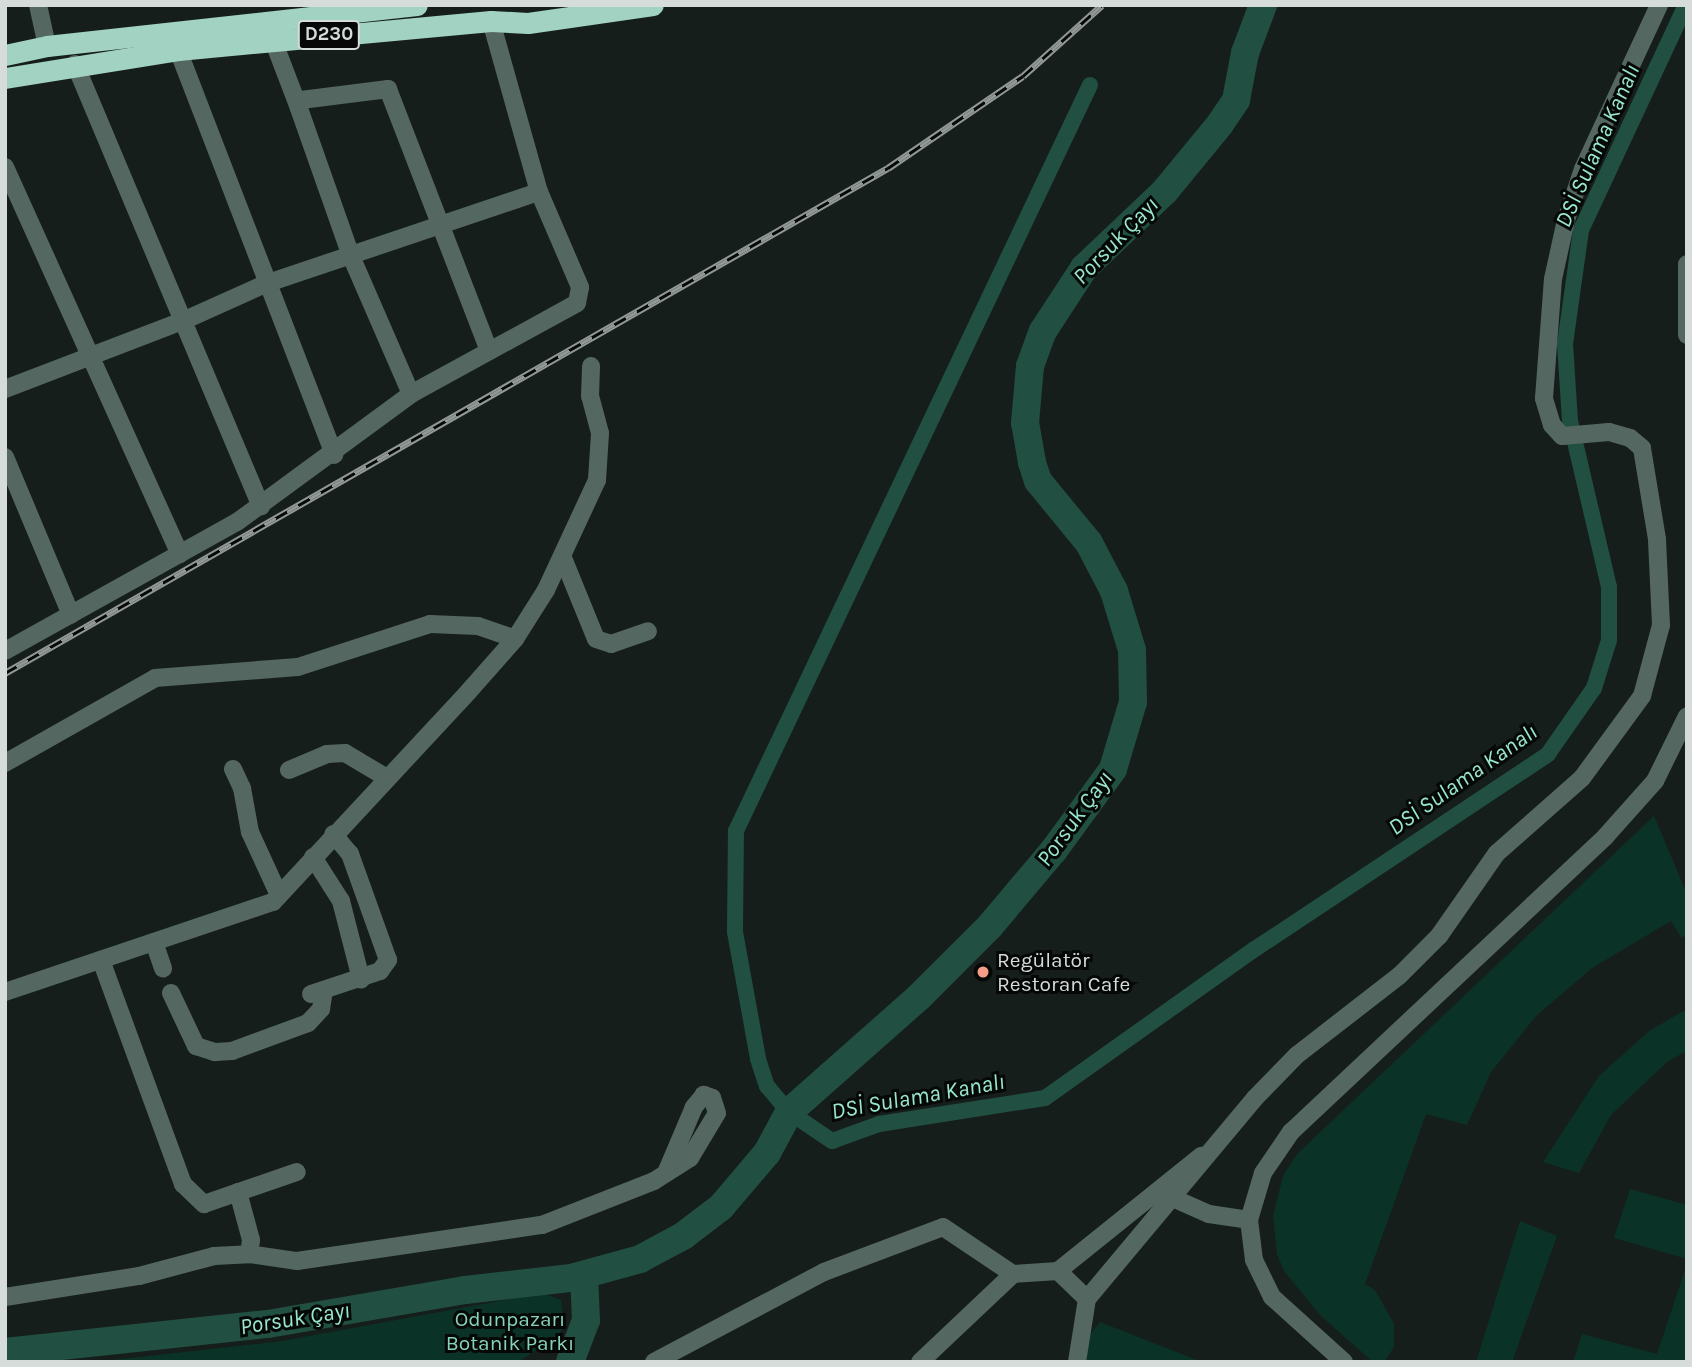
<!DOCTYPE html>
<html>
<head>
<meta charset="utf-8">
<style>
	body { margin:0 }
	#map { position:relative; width:1692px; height:1367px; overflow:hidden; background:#161e1b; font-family:Karla,sans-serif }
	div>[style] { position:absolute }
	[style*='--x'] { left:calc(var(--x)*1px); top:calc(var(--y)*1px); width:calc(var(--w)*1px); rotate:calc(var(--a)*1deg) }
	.green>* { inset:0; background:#0b3227 }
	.canal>* { height:16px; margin:-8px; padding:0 8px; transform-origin:8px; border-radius:8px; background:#214f41 }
	.river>* { height:28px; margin:-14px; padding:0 14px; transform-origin:14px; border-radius:14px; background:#214f41 }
	.minor>* { height:18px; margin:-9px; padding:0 9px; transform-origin:9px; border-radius:9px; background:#546760 }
	.highway>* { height:21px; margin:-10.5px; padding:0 10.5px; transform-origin:10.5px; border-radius:10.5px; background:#a2d2c1 }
	.rail>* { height:7px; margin-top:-3.5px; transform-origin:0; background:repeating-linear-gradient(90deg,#050806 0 13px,#929895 0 26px); box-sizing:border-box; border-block:2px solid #929895 }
	.dots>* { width:19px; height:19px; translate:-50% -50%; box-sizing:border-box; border:4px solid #050806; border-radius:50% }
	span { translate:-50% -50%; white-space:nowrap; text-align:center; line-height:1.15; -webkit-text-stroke:6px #050806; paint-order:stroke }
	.shield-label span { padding:2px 5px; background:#050806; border:2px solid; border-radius:5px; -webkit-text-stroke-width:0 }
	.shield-label { font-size:19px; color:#d6dcd9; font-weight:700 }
	.poi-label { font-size:21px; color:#d6dcd9 }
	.left { translate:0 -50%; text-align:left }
	.park-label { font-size:21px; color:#85d3b9 }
	.water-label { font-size:23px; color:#98e7cc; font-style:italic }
	.frame { position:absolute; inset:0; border:7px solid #d6dcd9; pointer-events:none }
</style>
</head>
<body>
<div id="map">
	<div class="green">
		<i style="clip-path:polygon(1654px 816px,1687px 894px,1687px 936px,1681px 937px,1671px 921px,1592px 968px,1536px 1016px,1491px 1072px,1467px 1125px,1426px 1114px,1365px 1284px,1375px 1290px,1394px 1324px,1394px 1347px,1384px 1362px,1373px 1362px,1320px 1315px,1284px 1271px,1277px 1254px,1273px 1216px,1283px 1176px,1297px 1154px)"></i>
		<i style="clip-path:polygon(1687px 1009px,1687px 1051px,1668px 1061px,1611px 1115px,1579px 1173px,1543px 1162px,1599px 1076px,1649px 1031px)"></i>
		<i style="clip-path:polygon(1630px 1189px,1687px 1205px,1687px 1259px,1614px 1238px)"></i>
		<i style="clip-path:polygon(1520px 1221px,1557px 1236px,1512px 1362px,1476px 1362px)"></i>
		<i style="clip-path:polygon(1687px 1264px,1687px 1362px,1573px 1362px,1582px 1334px,1657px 1354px)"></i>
		<i style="clip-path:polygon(542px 1293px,561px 1300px,564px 1326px,558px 1336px,518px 1362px,95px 1362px,282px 1341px)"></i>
		<i style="clip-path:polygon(1100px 1322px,1202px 1362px,1082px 1362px,1084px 1342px)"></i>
	</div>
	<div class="canal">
		<i style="--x:1090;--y:85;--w:826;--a:115.39"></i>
		<i style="--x:736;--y:831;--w:101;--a:90.6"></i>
		<i style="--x:735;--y:932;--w:129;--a:79.7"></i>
		<i style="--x:758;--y:1059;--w:28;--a:72"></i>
		<i style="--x:767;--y:1086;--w:34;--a:50"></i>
		<i style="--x:789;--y:1112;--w:52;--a:34"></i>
		<i style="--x:832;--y:1141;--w:50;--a:-19.9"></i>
		<i style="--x:879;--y:1124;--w:168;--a:-8.9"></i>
		<i style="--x:1045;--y:1098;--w:257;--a:-35.4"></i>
		<i style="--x:1255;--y:949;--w:352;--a:-33.6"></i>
		<i style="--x:1548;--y:754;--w:80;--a:-55.1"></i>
		<i style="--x:1594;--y:688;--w:50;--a:-72.6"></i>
		<i style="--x:1609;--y:640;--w:53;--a:-90"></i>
		<i style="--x:1609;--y:587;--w:171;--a:-103.2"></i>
		<i style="--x:1570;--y:421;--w:77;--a:-93.7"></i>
		<i style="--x:1565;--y:344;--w:115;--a:-82"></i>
		<i style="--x:1581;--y:230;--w:248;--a:-65"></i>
	</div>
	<div class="river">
		<i style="--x:5;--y:1352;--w:264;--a:-6.1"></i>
		<i style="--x:268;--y:1324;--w:200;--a:-9.8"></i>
		<i style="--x:465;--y:1290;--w:107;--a:-6.5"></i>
		<i style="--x:571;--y:1278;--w:72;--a:-15.4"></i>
		<i style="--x:640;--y:1259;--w:49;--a:-28.1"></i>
		<i style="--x:683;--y:1236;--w:48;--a:-37.3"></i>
		<i style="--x:721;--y:1207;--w:71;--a:-49.6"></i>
		<i style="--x:767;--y:1153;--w:47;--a:-61.8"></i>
		<i style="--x:789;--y:1112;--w:174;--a:-41.5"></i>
		<i style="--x:919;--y:997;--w:100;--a:-45"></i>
		<i style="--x:990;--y:926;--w:99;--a:-49.9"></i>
		<i style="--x:1054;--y:850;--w:100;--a:-53.9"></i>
		<i style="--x:1113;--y:769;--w:70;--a:-73.4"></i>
		<i style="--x:1133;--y:702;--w:52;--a:-91.1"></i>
		<i style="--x:1132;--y:650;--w:62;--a:-107"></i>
		<i style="--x:1114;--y:591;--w:54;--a:-117.5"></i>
		<i style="--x:1089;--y:543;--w:80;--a:-129.4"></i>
		<i style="--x:1038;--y:481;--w:20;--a:-108"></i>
		<i style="--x:1032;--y:462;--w:40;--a:-100"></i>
		<i style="--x:1025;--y:423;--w:57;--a:-85"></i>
		<i style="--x:1030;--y:366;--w:37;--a:-70"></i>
		<i style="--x:1043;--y:331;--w:75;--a:-56.9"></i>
		<i style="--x:1084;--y:268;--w:112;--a:-43.5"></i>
		<i style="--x:1165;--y:191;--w:87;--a:-50.6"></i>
		<i style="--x:1220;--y:124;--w:29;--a:-56"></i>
		<i style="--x:1236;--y:100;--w:48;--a:-79.2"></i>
		<i style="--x:1245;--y:53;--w:51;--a:-69.4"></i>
		<i style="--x:570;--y:1362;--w:45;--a:-69.1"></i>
		<i style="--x:586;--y:1320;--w:45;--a:-92.5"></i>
	</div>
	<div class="minor">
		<i style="--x:38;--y:5;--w:42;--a:77.6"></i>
		<i style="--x:273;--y:40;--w:73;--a:69.1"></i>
		<i style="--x:178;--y:50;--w:434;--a:68.9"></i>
		<i style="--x:75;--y:64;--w:480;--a:67.2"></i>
		<i style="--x:5;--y:167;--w:425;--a:65.7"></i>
		<i style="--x:1687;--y:264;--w:71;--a:90"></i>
		<i style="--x:5;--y:389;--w:193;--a:-21"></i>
		<i style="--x:185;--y:320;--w:88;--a:-24.2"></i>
		<i style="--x:265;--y:284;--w:289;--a:-18.6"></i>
		<i style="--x:411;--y:394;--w:150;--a:-113.5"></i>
		<i style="--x:351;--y:256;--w:157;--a:-109.4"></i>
		<i style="--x:299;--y:108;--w:8;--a:-76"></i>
		<i style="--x:301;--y:100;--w:88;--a:-7.2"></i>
		<i style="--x:388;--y:89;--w:281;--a:68.9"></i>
		<i style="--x:5;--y:457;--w:171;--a:67.3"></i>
		<i style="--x:563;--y:558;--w:87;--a:67.8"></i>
		<i style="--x:596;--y:639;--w:16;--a:18"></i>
		<i style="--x:611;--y:644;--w:39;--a:-19"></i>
		<i style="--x:5;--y:651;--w:265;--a:-29.1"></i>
		<i style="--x:237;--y:522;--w:216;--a:-36.3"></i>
		<i style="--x:411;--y:394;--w:189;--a:-28.7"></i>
		<i style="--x:577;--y:303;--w:16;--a:-79"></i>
		<i style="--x:580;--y:287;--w:103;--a:-113.3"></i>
		<i style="--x:539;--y:192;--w:178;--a:-105.7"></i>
		<i style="--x:5;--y:763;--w:172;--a:-29.5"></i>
		<i style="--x:155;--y:678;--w:143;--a:-4.4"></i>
		<i style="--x:298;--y:667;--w:139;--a:-18"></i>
		<i style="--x:430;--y:624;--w:48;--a:2.4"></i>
		<i style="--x:478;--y:626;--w:39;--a:19"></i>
		<i style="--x:233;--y:769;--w:21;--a:65"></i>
		<i style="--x:242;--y:788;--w:45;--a:79.7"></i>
		<i style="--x:250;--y:832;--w:69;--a:65.3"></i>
		<i style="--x:289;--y:770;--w:41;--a:-22.8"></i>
		<i style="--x:327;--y:754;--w:18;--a:-3"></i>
		<i style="--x:345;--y:753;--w:49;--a:30.8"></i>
		<i style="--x:313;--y:857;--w:52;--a:57.5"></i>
		<i style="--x:341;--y:901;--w:81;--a:75.6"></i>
		<i style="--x:154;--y:942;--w:28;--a:71"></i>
		<i style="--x:101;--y:960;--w:239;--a:69.9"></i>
		<i style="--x:183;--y:1184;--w:29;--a:44"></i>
		<i style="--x:204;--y:1204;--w:98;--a:-19"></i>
		<i style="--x:5;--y:992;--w:283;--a:-18.6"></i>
		<i style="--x:273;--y:902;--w:288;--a:-47.1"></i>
		<i style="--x:469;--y:691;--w:69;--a:-48.5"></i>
		<i style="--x:515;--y:639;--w:58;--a:-57.7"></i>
		<i style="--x:546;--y:590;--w:121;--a:-65.1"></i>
		<i style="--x:597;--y:480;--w:47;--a:-86.3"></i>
		<i style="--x:600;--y:433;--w:38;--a:-105"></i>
		<i style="--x:590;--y:396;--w:30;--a:-88"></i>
		<i style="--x:171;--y:993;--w:59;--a:64.7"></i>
		<i style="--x:196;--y:1046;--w:20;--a:18"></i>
		<i style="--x:215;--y:1052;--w:17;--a:-3"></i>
		<i style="--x:232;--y:1051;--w:81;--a:-20.2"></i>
		<i style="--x:308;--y:1023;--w:19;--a:-47"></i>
		<i style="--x:321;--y:1009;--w:19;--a:-81"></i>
		<i style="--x:311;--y:994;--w:73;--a:-18.4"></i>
		<i style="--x:380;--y:971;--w:14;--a:-54"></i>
		<i style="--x:388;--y:960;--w:113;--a:-109.7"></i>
		<i style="--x:350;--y:854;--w:26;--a:-130"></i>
		<i style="--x:238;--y:1192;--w:50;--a:74.8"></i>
		<i style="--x:251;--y:1240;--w:14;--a:98"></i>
		<i style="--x:1175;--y:1199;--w:37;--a:24"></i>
		<i style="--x:1209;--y:1214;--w:40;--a:8.5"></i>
		<i style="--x:1058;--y:1271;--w:40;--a:44"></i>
		<i style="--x:1013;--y:1274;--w:45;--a:-3.8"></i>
		<i style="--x:1058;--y:1271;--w:184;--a:-38.8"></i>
		<i style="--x:5;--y:1297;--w:136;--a:-8.9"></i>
		<i style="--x:139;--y:1276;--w:78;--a:-14.9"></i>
		<i style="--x:214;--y:1256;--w:35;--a:-3"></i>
		<i style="--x:249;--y:1254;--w:49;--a:8.3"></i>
		<i style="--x:297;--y:1261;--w:248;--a:-8.4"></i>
		<i style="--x:542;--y:1225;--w:120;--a:-21.4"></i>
		<i style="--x:654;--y:1181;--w:43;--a:-32.6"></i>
		<i style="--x:690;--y:1158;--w:52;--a:-59"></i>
		<i style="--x:717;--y:1113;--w:16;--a:-108"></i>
		<i style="--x:712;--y:1098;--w:9;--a:-159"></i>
		<i style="--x:704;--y:1095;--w:16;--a:130"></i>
		<i style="--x:694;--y:1107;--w:72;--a:113"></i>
		<i style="--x:654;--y:1362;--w:192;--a:-27.9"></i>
		<i style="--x:824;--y:1272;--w:127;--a:-20.7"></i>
		<i style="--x:943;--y:1227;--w:84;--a:33.9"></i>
		<i style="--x:1013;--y:1274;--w:128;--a:136.6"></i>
		<i style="--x:1077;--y:1362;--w:64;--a:-81"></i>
		<i style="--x:1087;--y:1299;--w:262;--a:-50.1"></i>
		<i style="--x:1255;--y:1098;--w:60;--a:-45.7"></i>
		<i style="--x:1297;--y:1055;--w:129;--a:-37.8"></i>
		<i style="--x:1399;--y:976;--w:57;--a:-45"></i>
		<i style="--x:1439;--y:936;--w:101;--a:-55.1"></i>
		<i style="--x:1497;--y:853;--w:113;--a:-41.4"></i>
		<i style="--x:1582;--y:778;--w:102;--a:-53.8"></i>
		<i style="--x:1642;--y:696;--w:73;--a:-75"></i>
		<i style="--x:1661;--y:625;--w:86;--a:-92.7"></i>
		<i style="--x:1657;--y:539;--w:92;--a:-99.4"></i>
		<i style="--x:1642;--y:448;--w:16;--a:-140"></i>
		<i style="--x:1630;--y:438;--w:22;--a:-164"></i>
		<i style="--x:1609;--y:432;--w:47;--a:175.1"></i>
		<i style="--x:1562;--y:436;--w:15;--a:-132"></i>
		<i style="--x:1552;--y:425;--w:28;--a:-107"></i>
		<i style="--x:1544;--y:398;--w:119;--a:-85.7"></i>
		<i style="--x:1553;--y:279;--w:60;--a:-77.6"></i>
		<i style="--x:1566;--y:220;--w:54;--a:-71.6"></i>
		<i style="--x:1583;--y:169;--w:181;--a:-65.1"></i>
		<i style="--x:1344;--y:1362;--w:97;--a:-137.9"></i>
		<i style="--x:1272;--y:1297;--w:41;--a:-115.9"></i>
		<i style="--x:1254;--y:1260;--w:40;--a:-97.1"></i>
		<i style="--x:1249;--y:1220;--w:49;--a:-73.4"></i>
		<i style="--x:1263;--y:1173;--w:50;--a:-55.7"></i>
		<i style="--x:1291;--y:1132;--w:431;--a:-43.2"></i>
		<i style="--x:1605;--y:837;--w:75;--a:-48.2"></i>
		<i style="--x:1655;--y:781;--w:72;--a:-63.8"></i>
	</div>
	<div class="highway">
		<i style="--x:5;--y:55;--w:43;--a:-12.1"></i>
		<i style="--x:47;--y:46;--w:372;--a:-6.3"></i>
		<i style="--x:5;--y:78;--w:175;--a:-9.2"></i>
		<i style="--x:178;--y:50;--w:314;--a:-5.3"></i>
		<i style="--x:491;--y:21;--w:37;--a:3"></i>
		<i style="--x:528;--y:23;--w:126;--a:-8.2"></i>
	</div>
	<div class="rail">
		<i style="--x:5;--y:673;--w:1017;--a:-29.77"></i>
		<i style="--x:888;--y:168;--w:163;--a:-34.3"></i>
		<i style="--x:1023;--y:76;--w:106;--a:-41.9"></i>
	</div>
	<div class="dots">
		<i style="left:983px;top:972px;background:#f49e88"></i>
	</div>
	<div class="shield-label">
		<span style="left:329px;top:35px">D230</span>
	</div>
	<div class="poi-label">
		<span class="left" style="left:997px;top:972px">Regülatör<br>Restoran Cafe</span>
	</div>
	<div class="park-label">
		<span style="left:510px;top:1331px">Odunpazarı<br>Botanik Parkı</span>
	</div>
	<div class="water-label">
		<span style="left:1598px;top:146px;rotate:-66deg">DSİ Sulama Kanalı</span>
		<span style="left:1116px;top:241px;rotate:-46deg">Porsuk Çayı</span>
		<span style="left:1463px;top:780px;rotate:-35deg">DSİ Sulama Kanalı</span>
		<span style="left:1075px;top:819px;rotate:-54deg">Porsuk Çayı</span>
		<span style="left:918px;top:1097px;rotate:-10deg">DSİ Sulama Kanalı</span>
		<span style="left:295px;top:1319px;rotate:-9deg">Porsuk Çayı</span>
	</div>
	<div class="frame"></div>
</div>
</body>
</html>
